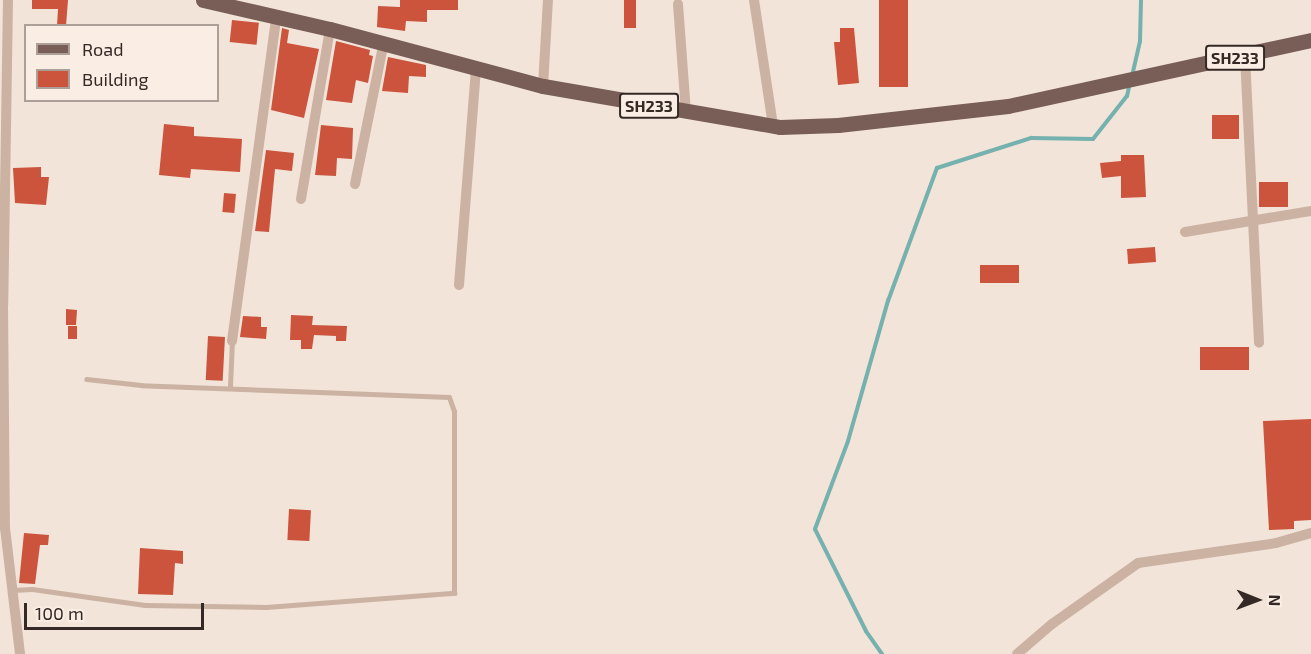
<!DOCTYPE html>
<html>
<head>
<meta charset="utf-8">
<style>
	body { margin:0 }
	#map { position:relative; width:1311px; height:654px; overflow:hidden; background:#f2e4d8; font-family:"Exo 2",sans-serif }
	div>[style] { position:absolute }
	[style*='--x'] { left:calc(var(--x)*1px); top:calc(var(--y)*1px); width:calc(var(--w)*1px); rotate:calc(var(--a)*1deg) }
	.stream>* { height:4px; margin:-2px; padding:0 2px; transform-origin:2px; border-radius:2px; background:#75b1ae }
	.building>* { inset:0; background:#cc533c; transform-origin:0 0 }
	.service>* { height:5px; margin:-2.5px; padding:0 2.5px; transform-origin:2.5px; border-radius:2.5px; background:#cbb2a3 }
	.minor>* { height:10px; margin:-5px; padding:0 5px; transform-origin:5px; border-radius:5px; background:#cbb2a3 }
	.primary>* { height:15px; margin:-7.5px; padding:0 7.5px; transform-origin:7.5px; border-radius:7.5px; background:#785e56 }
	span { translate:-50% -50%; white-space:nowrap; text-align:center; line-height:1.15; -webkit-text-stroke:4.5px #faeee4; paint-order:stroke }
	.shield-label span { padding:2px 4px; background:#faeee4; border:2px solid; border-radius:4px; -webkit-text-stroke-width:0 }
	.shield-label { font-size:16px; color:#352926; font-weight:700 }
	.legend { position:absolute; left:24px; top:24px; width:195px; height:78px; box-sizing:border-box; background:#faeee4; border:2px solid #ab9f98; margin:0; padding:8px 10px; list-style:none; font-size:18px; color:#352926 }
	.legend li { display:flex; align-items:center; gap:12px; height:30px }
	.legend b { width:30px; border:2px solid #ab9f98 }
	.north { position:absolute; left:1227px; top:570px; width:60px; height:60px; -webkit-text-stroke:4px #faeee4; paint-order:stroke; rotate:91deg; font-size:16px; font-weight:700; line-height:24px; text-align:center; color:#352926 }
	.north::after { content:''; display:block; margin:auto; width:21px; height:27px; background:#352926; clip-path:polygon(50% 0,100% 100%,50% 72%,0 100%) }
	.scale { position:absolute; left:24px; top:603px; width:180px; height:27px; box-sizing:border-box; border:3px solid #352926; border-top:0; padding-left:8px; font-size:18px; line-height:21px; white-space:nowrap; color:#352926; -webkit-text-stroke:4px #faeee4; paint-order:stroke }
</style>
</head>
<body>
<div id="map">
	<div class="stream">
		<i style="--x:1132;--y:76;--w:36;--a:-77"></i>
		<i style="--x:1140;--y:41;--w:41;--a:-88.6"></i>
		<i style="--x:882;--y:654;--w:28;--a:-125"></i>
		<i style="--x:866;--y:631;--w:114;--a:-116.6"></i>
		<i style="--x:815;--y:529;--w:94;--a:-69.4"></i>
		<i style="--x:848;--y:441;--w:146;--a:-74.1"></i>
		<i style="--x:888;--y:301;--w:142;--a:-69.8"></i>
		<i style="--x:937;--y:168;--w:99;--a:-17.7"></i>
		<i style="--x:1031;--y:138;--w:62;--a:0.9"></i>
		<i style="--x:1093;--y:139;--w:55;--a:-51.7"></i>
		<i style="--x:1127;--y:96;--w:13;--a:-77"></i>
	</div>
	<div class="building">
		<i style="clip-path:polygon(32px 0,68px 0,66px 26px,57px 26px,58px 9px,32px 9px)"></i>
		<i style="clip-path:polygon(400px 0,458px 0,458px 10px,427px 10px,427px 22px,406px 21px,405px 31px,377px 27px,378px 6px,400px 7px)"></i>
		<i style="left:624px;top:0;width:12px;height:28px"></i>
		<i style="left:879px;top:0;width:29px;height:87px"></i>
		<i style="left:232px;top:20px;width:27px;height:22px;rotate:6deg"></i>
		<i style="clip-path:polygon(282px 28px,289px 30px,287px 43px,319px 49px,304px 118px,271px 110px)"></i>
		<i style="clip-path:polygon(840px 28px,854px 28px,859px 83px,838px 85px,834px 42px,840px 42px)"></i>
		<i style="clip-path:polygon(336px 41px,370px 50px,369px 55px,373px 56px,368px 83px,356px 80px,352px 103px,326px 100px)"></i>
		<i style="clip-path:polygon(388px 57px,426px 65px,426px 77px,409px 76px,408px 93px,382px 91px)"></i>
		<i style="left:1212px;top:115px;width:27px;height:24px"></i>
		<i style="clip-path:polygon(164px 124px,194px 127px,194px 136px,242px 139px,240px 172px,191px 169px,190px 178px,159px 175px)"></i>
		<i style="clip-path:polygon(321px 125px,353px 128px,352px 159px,337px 158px,336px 176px,315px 175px)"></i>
		<i style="clip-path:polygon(266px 150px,294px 153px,292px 171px,275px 169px,269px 232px,255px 231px)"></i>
		<i style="clip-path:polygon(1121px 155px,1144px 155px,1146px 197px,1121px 198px,1121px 176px,1102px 178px,1100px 163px,1121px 161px)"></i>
		<i style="clip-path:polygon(41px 167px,41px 177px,49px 177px,46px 205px,15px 203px,13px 168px)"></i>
		<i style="left:1259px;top:182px;width:29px;height:25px"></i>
		<i style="left:224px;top:193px;width:12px;height:19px;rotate:5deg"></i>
		<i style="left:1155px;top:247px;width:15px;height:28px;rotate:86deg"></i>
		<i style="left:1019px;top:265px;width:18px;height:39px;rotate:90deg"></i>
		<i style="clip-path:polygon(66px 309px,77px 310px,76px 325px,66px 325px)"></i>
		<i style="clip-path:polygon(291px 315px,313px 316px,312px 325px,347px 326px,346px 341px,336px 341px,336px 336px,314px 335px,312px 349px,301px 349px,301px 340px,290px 340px)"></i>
		<i style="clip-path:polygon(243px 316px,261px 317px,261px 327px,267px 327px,266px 339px,240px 337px)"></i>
		<i style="left:68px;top:326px;width:9px;height:13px"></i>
		<i style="left:208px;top:336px;width:17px;height:44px;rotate:3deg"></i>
		<i style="left:1200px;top:347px;width:49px;height:23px"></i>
		<i style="clip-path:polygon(1311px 419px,1311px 520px,1294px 521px,1294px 529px,1269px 530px,1263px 421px)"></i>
		<i style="left:289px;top:509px;width:22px;height:31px;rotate:3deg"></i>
		<i style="clip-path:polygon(24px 533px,49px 535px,48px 545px,40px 545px,35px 584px,19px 583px)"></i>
		<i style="clip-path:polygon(140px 548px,183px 551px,183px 564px,175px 563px,173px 595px,138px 594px)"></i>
	</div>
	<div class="service">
		<i style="--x:230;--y:386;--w:45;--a:-87.5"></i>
		<i style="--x:12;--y:590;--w:20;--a:-3"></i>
		<i style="--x:32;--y:589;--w:114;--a:8.1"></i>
		<i style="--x:145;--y:605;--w:121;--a:0.9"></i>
		<i style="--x:266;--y:607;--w:189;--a:-4.3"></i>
		<i style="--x:454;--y:593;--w:182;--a:-90"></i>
		<i style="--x:454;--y:411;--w:15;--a:-110"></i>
		<i style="--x:449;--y:397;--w:308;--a:-177.8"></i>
		<i style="--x:141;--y:385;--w:55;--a:-173.8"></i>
	</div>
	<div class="minor">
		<i style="--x:8;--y:0;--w:305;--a:90.9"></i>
		<i style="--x:3;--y:305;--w:223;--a:89.5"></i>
		<i style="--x:5;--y:528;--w:127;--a:83.2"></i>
		<i style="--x:754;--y:0;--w:127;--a:81.4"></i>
		<i style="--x:678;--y:4;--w:109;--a:85.8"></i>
		<i style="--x:1245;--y:56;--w:287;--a:87.2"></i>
		<i style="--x:543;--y:86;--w:86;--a:-86.7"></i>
		<i style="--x:355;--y:184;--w:141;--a:-78.5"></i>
		<i style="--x:301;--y:199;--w:172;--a:-80.3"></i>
		<i style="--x:1185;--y:232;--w:128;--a:-9.5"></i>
		<i style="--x:459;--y:285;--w:217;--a:-85.5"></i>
		<i style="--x:232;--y:341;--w:326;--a:-82.2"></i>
		<i style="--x:1017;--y:654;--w:46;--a:-40.6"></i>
		<i style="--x:1052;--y:624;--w:105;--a:-35.3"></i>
		<i style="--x:1138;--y:563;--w:139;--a:-8.2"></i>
		<i style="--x:1276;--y:543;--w:36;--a:-16"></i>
	</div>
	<div class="primary">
		<i style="--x:203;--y:0;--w:130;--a:12.9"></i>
		<i style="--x:330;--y:29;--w:220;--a:15"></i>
		<i style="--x:543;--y:86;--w:241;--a:9.8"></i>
		<i style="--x:780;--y:127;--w:58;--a:-2"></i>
		<i style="--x:838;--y:125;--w:171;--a:-6.4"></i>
		<i style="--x:1008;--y:106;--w:310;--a:-12.3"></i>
	</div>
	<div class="shield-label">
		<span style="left:1235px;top:58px">SH233</span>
		<span style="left:649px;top:106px">SH233</span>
	</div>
	<ul class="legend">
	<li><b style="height:8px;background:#785e56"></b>Road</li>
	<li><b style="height:16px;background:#cc533c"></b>Building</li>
	</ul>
	<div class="north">N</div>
	<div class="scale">100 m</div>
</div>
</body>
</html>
